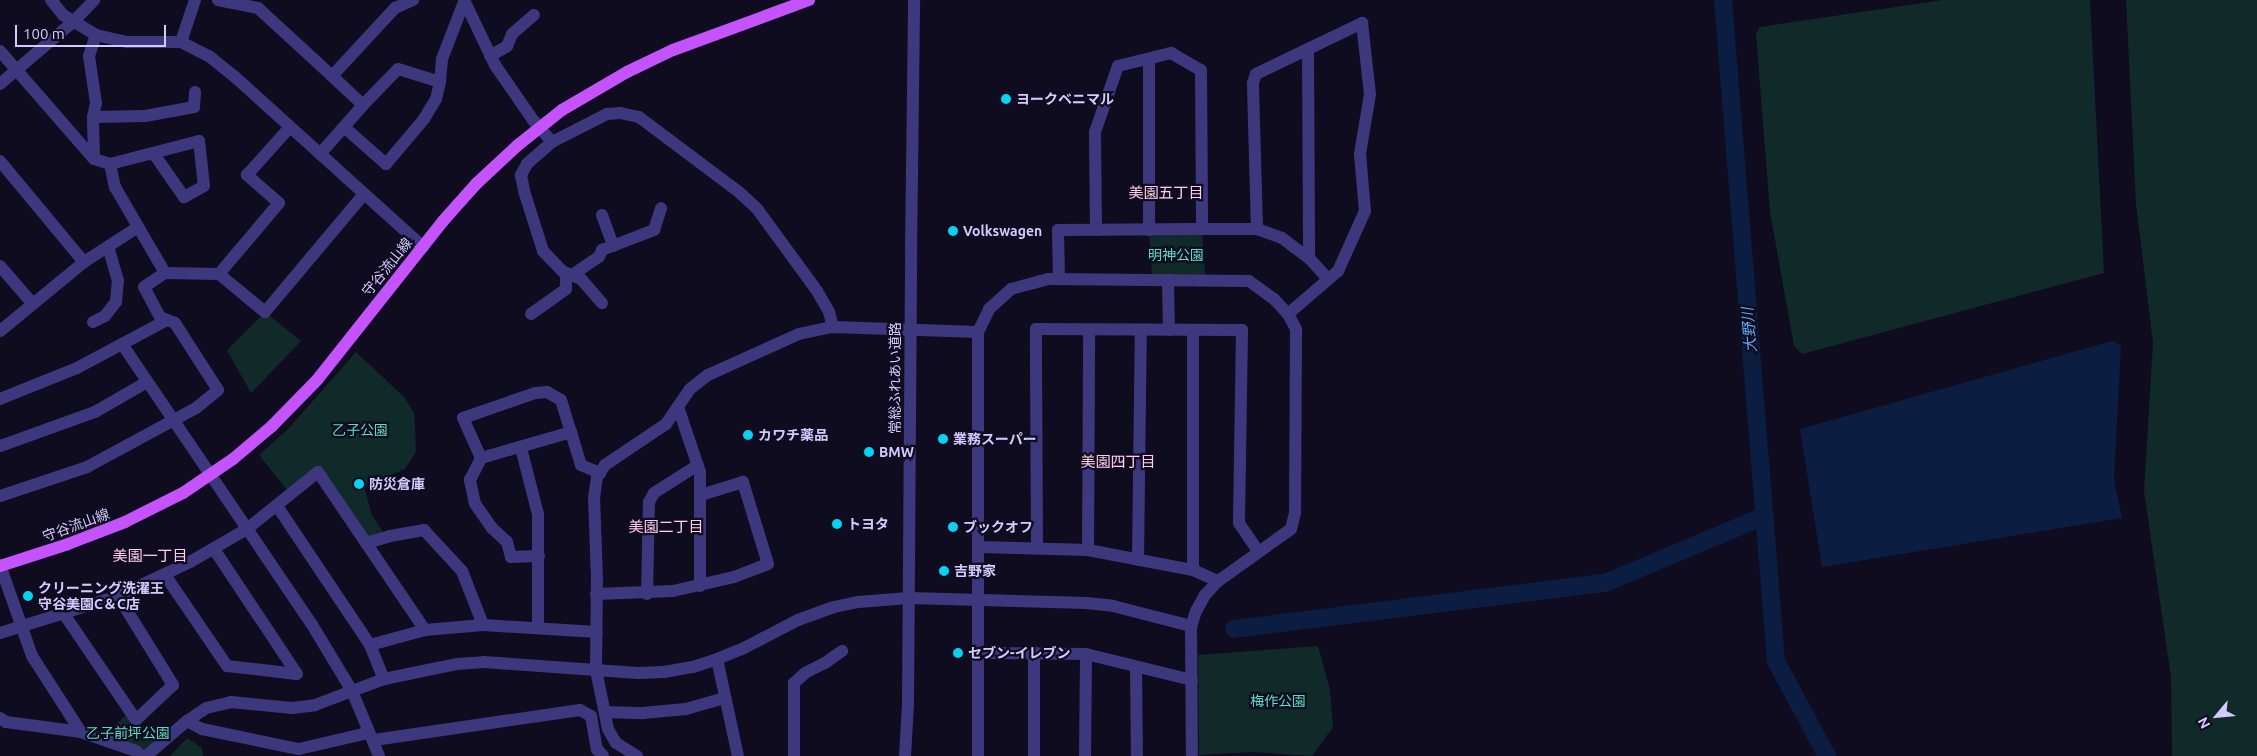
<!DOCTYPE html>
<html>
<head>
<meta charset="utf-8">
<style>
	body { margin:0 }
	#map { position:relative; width:2257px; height:756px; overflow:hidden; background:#100c1f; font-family:Ubuntu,"Noto Sans JP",sans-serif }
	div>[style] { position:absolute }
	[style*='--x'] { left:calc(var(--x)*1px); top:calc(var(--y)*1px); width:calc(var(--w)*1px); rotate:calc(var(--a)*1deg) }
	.green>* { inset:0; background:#102929; transform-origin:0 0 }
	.water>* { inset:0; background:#0b1d40 }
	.river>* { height:18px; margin:-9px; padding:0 9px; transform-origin:9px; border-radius:9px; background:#0b1d40 }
	.minor>* { height:12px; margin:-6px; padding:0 6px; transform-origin:6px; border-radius:6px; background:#3d387e }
	.major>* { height:12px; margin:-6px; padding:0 6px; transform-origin:6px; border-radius:6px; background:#c453fe }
	.dots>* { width:14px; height:14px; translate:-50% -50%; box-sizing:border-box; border:2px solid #100c1f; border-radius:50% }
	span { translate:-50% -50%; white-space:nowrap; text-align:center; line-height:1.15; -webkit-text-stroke:4.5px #100c1f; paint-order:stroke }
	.poi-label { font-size:14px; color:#d3cbff; font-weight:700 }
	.left { translate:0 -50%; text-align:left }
	.park-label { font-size:14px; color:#58dec1 }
	.street-label { font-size:14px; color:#d3cbff }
	.neighbourhood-label { font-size:15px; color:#ffcdeb }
	.water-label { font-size:15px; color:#5aacfe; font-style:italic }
	.north { position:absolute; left:2192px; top:691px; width:50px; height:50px; -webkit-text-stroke:4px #100c1f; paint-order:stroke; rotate:242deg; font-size:14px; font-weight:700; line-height:20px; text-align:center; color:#d3cbff }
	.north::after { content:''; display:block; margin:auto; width:18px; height:22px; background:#d3cbff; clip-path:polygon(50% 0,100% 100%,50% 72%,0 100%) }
	.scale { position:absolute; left:15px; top:25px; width:151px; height:22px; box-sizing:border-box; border:2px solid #d3cbff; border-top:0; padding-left:6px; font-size:15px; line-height:18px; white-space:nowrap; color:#d3cbff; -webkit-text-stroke:4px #100c1f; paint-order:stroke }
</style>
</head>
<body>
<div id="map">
	<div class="green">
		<i style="clip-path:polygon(1943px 0,2090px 0,2104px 273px,1802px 354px,1794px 346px,1770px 212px,1756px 34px,1760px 27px)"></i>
		<i style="clip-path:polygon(2126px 0,2257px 0,2257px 756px,2172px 756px,2171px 677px,2144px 491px,2153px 343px,2136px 204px)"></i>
		<i style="left:1202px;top:229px;width:51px;height:53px;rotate:86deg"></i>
		<i style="clip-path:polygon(265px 312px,301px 341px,251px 393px,227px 350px)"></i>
		<i style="clip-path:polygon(356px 352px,404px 397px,414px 413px,415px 425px,416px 452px,405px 469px,364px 486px,372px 515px,383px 532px,369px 538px,318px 465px,287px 490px,259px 455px,288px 429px)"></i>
		<i style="clip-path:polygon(1318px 646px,1330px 690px,1333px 727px,1312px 756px,1252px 752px,1199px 755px,1198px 655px)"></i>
		<i style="clip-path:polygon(130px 711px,136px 720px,163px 741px,146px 756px,100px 739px)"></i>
		<i style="clip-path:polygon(187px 738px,202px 748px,203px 756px,170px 756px)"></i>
	</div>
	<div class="water">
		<i style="clip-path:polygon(2112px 341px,2121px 345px,2114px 480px,2122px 518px,1822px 567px,1800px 429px)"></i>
	</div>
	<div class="river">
		<i style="--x:1723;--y:0;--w:663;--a:85.42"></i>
		<i style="--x:1776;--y:661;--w:108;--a:61.8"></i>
		<i style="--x:1234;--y:629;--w:374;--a:-7.1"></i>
		<i style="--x:1605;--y:583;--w:173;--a:-22.8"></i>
	</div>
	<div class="minor">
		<i style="--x:51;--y:0;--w:19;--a:51"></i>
		<i style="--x:63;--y:15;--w:39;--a:31"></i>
		<i style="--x:96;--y:35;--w:32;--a:13"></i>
		<i style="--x:127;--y:42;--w:54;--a:0"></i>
		<i style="--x:181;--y:42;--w:31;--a:27"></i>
		<i style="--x:209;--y:56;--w:32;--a:39"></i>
		<i style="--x:234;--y:76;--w:255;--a:42.1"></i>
		<i style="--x:218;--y:0;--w:41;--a:11.3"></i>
		<i style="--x:258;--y:8;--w:100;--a:42.6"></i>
		<i style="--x:332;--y:76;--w:93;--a:-47.2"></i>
		<i style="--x:395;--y:8;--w:20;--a:-24"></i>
		<i style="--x:464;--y:0;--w:72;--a:64.5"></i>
		<i style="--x:495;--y:65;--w:67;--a:55.4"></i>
		<i style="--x:533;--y:120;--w:29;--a:49"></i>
		<i style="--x:552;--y:142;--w:62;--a:-27"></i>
		<i style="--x:607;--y:114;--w:13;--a:-4"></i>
		<i style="--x:620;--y:113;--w:19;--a:12"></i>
		<i style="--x:639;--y:117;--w:125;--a:36.9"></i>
		<i style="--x:739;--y:192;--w:26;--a:43"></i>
		<i style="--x:758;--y:210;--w:100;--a:53.9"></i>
		<i style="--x:817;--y:291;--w:24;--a:60"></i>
		<i style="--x:829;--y:312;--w:16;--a:75"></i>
		<i style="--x:181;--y:42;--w:44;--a:-71.6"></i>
		<i style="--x:1308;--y:49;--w:209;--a:89.7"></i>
		<i style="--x:0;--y:51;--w:143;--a:49"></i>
		<i style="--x:94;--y:159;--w:17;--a:17"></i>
		<i style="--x:110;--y:164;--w:92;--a:-14.5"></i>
		<i style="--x:199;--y:141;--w:45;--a:83.7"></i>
		<i style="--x:204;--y:186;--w:23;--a:151"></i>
		<i style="--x:184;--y:197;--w:52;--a:-124.9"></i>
		<i style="--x:490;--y:56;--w:20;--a:-30"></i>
		<i style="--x:507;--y:46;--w:13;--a:-67"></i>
		<i style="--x:512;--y:34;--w:29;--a:-41"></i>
		<i style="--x:1149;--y:59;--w:171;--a:90"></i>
		<i style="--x:332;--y:76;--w:42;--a:43.1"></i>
		<i style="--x:440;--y:82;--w:23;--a:-85"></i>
		<i style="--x:442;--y:59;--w:61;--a:-68.9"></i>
		<i style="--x:0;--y:84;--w:97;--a:-40.4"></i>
		<i style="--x:74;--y:21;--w:29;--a:-46"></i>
		<i style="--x:93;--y:117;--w:52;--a:-1.1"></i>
		<i style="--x:145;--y:116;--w:50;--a:-10.4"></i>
		<i style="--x:194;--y:107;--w:15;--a:-86"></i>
		<i style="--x:552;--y:142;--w:33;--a:139"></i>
		<i style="--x:527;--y:164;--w:13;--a:119"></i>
		<i style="--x:521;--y:175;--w:16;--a:79"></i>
		<i style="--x:524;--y:191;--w:63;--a:72.4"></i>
		<i style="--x:543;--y:251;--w:28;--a:46"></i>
		<i style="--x:562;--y:271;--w:21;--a:23"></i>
		<i style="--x:581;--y:279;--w:32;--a:49"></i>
		<i style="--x:320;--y:154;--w:65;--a:-48.7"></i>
		<i style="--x:363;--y:105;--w:50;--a:-45.8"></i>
		<i style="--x:398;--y:69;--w:44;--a:17.2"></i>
		<i style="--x:440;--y:82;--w:17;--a:103"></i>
		<i style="--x:436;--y:99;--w:23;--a:121"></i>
		<i style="--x:424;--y:119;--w:59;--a:130.2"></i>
		<i style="--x:386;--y:164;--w:56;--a:-138.6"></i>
		<i style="--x:94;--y:159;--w:42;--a:-91.4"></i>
		<i style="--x:93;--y:117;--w:14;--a:-78"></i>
		<i style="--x:96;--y:103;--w:48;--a:-98.5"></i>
		<i style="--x:89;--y:56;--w:22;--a:-72"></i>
		<i style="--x:0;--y:161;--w:131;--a:50.3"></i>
		<i style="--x:110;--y:164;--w:24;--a:78"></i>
		<i style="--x:115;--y:187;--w:99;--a:59.8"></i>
		<i style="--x:165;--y:273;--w:54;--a:1.1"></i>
		<i style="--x:219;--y:274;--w:93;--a:-49.8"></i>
		<i style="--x:279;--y:203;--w:43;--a:-138.8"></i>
		<i style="--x:247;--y:175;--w:64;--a:-48.1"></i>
		<i style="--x:602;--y:215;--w:33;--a:70"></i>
		<i style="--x:1257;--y:229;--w:146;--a:-91.6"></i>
		<i style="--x:1253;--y:83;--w:9;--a:-72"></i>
		<i style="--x:1256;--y:74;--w:118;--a:-25.7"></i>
		<i style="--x:1362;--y:23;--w:71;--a:83.6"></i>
		<i style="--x:1370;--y:94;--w:61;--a:99.5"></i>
		<i style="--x:1360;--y:154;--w:57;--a:85"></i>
		<i style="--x:1365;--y:211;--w:66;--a:114.2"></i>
		<i style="--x:1338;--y:271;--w:66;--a:139.3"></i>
		<i style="--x:1096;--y:230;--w:98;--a:-90.6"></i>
		<i style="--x:1095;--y:132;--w:70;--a:-70.8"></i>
		<i style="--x:1118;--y:66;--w:55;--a:-13.8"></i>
		<i style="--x:1171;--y:53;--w:34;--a:30"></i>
		<i style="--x:1201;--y:70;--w:159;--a:89.6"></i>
		<i style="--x:0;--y:266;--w:49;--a:49.1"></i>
		<i style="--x:219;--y:274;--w:60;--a:39.6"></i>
		<i style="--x:265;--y:312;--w:154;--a:-50"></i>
		<i style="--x:572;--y:275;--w:32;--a:-34"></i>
		<i style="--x:599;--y:257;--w:8;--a:-67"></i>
		<i style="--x:602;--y:250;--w:56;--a:-21"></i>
		<i style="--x:654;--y:230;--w:23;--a:-72"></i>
		<i style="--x:1059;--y:279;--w:49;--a:-91.2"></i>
		<i style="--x:1058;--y:230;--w:144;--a:-0.4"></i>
		<i style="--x:1202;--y:229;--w:55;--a:0"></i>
		<i style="--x:1257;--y:229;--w:27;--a:20"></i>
		<i style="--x:1282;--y:238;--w:34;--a:37"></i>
		<i style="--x:1309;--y:258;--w:28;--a:48"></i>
		<i style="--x:1168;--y:280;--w:50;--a:88.9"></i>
		<i style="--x:531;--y:314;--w:43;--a:-35.5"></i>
		<i style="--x:566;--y:289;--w:16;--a:-90"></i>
		<i style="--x:93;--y:322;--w:13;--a:-27"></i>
		<i style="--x:105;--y:316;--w:18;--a:-52"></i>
		<i style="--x:116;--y:302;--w:21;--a:-85"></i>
		<i style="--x:118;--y:281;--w:35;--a:-106"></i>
		<i style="--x:0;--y:331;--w:109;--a:-39.4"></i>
		<i style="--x:84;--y:262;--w:64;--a:-32.9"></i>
		<i style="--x:122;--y:344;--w:337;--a:55.9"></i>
		<i style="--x:311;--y:623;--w:79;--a:58.9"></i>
		<i style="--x:352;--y:691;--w:70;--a:67.4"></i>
		<i style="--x:0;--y:399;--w:83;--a:-21.9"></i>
		<i style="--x:77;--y:368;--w:102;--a:-28.1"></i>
		<i style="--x:678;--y:407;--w:69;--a:71.3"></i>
		<i style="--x:700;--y:472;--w:114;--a:90"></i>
		<i style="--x:0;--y:446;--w:101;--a:-19.7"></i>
		<i style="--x:95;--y:412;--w:60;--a:-30"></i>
		<i style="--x:521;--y:448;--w:68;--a:75.6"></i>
		<i style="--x:538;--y:514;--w:114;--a:90"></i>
		<i style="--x:481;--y:458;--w:44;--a:-114.2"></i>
		<i style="--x:463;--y:418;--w:76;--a:-19.1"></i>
		<i style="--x:535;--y:393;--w:12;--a:-5"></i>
		<i style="--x:547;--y:392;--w:16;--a:30"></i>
		<i style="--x:561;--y:400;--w:68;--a:72.9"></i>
		<i style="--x:581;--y:465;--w:21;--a:23"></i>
		<i style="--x:0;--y:496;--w:92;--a:-18.4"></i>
		<i style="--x:87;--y:467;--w:124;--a:-28.4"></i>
		<i style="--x:196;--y:408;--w:28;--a:-39"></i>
		<i style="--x:218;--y:390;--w:80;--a:-122.7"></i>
		<i style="--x:175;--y:323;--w:16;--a:-158"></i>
		<i style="--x:160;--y:317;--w:34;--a:-118"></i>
		<i style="--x:144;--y:287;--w:25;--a:-34"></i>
		<i style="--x:277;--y:506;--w:167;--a:56.2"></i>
		<i style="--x:370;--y:645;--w:37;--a:68"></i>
		<i style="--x:366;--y:543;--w:25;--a:-16"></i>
		<i style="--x:390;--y:536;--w:35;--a:-10"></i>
		<i style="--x:424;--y:530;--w:56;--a:47.2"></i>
		<i style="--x:462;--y:571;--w:58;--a:68.7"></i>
		<i style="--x:978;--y:547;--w:110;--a:1.6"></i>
		<i style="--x:1088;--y:550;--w:107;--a:10.8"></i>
		<i style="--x:1193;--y:570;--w:27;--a:24"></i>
		<i style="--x:1037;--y:548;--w:219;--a:-90.3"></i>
		<i style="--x:1036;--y:329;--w:206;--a:0.3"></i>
		<i style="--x:1242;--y:330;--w:193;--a:90.9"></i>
		<i style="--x:1239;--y:523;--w:34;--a:56"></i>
		<i style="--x:1088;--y:550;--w:220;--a:-89.7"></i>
		<i style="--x:539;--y:556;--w:28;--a:178"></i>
		<i style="--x:511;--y:557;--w:16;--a:-105"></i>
		<i style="--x:507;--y:542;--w:21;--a:-137"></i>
		<i style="--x:492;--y:528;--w:29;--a:-125"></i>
		<i style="--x:475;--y:504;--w:25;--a:-102"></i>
		<i style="--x:470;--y:480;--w:25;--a:-63"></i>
		<i style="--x:481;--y:458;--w:94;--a:-16.1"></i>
		<i style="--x:1138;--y:560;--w:230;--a:-89.3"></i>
		<i style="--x:0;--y:565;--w:96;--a:70.6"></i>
		<i style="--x:32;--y:656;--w:90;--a:57.2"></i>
		<i style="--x:81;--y:732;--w:58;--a:19.1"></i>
		<i style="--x:136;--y:751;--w:7;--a:45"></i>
		<i style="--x:1193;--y:570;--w:240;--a:-90"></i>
		<i style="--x:165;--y:575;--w:110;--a:55.7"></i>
		<i style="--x:227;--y:666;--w:70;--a:6.5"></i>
		<i style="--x:297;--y:674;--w:150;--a:-123.6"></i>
		<i style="--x:596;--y:594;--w:77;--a:-2.2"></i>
		<i style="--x:673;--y:591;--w:63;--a:-12.9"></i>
		<i style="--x:734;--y:577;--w:36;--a:-21"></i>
		<i style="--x:768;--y:564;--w:86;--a:-107"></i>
		<i style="--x:743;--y:482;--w:44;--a:162.8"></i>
		<i style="--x:647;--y:594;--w:92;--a:-88.8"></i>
		<i style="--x:649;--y:502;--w:10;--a:-61"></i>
		<i style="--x:654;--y:493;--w:52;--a:-32.5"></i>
		<i style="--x:64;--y:614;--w:128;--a:55.8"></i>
		<i style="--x:136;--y:720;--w:51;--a:-43.4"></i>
		<i style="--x:173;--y:685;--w:105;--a:-121.7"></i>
		<i style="--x:0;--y:633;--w:124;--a:-17.4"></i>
		<i style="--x:118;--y:596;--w:80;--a:-25.3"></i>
		<i style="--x:190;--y:562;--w:66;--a:-30.1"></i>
		<i style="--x:247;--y:529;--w:91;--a:-38.8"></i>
		<i style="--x:318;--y:472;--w:191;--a:55.9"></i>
		<i style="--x:370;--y:645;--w:57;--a:-15.3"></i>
		<i style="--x:425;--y:630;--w:58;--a:-4.9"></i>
		<i style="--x:483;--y:625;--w:114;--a:3.5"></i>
		<i style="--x:978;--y:653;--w:108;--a:0.5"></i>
		<i style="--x:1086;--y:654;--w:109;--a:13.8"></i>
		<i style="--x:717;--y:659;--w:99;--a:77.8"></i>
		<i style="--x:1136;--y:667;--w:89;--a:89.4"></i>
		<i style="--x:605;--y:712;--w:38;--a:2"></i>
		<i style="--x:643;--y:713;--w:43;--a:-5.3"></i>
		<i style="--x:686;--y:709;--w:41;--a:-15.8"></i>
		<i style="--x:0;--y:718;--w:7;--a:34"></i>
		<i style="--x:6;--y:722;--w:76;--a:7.6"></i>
		<i style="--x:187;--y:721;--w:17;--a:28"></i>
		<i style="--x:202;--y:729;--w:99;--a:11.7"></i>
		<i style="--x:299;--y:749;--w:71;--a:-13.1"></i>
		<i style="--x:374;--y:740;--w:208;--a:-8.3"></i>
		<i style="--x:580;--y:710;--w:13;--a:29"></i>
		<i style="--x:591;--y:716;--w:34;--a:80"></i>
		<i style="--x:597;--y:749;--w:9;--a:49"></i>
		<i style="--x:146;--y:756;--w:54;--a:-40.5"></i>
		<i style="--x:187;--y:721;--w:23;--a:-34"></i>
		<i style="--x:206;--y:708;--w:26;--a:-13"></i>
		<i style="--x:231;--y:702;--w:61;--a:5.6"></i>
		<i style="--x:292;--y:708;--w:23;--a:-7"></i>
		<i style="--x:315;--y:705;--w:74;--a:-20.6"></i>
		<i style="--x:384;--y:679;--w:75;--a:-11.6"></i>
		<i style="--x:457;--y:664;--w:27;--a:-4"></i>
		<i style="--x:484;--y:662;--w:154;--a:4.1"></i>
		<i style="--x:638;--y:673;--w:26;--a:-2"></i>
		<i style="--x:664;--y:672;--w:29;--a:-10"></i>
		<i style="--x:693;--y:667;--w:25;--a:-18"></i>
		<i style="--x:717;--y:659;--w:29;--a:-22"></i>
		<i style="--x:744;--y:648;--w:61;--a:-27.4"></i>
		<i style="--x:798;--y:620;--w:38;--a:-20"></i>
		<i style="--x:834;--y:607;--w:25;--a:-12"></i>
		<i style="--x:858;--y:602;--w:51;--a:-4.5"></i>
		<i style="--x:909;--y:598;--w:177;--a:1.6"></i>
		<i style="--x:1086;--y:603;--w:27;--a:6"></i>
		<i style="--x:1113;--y:606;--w:81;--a:14.4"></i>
		<i style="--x:637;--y:756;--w:25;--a:-148"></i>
		<i style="--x:616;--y:743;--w:16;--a:-120"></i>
		<i style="--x:608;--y:729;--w:60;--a:-101.5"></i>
		<i style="--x:596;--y:670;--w:91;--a:-89.4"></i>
		<i style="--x:597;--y:579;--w:81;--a:-92.1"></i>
		<i style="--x:594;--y:498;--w:21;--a:-82"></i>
		<i style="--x:597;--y:477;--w:14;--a:-56"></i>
		<i style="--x:605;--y:465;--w:73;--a:-33.9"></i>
		<i style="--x:666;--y:424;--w:42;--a:-55.6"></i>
		<i style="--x:690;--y:389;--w:23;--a:-38"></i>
		<i style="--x:708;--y:375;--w:100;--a:-24.3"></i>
		<i style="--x:799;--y:334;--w:35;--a:-12"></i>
		<i style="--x:833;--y:327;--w:145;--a:2"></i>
		<i style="--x:794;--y:756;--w:73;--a:-90"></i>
		<i style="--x:794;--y:683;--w:15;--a:-42"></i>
		<i style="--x:805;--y:673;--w:22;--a:-27"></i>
		<i style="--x:825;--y:663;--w:21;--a:-35"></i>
		<i style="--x:905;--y:756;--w:52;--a:-86.7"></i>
		<i style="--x:908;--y:704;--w:450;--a:-89.6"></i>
		<i style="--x:911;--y:254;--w:254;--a:-89.3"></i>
		<i style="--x:978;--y:756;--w:424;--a:-90"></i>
		<i style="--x:978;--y:332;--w:25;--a:-64"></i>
		<i style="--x:989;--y:309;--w:30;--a:-42"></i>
		<i style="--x:1011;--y:289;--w:39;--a:-15"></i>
		<i style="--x:1049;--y:279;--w:200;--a:0.6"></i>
		<i style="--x:1249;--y:281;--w:31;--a:36"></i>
		<i style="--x:1274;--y:299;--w:21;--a:47"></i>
		<i style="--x:1288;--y:314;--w:17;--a:62"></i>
		<i style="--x:1296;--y:329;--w:184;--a:90.3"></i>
		<i style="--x:1295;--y:513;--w:16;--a:104"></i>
		<i style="--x:1291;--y:529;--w:90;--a:144.5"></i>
		<i style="--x:1218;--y:581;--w:19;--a:133"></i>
		<i style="--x:1205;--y:595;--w:18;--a:119"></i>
		<i style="--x:1196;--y:611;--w:16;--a:108"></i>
		<i style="--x:1191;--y:626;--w:130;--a:89.6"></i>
		<i style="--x:1034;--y:756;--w:104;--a:-90"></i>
		<i style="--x:1085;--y:756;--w:102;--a:-89.4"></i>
	</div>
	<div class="major">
		<i style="--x:0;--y:566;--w:71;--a:-17.9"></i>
		<i style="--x:68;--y:544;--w:61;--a:-21.1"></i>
		<i style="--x:125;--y:522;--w:65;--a:-26.6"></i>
		<i style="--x:183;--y:493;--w:60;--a:-34.2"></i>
		<i style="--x:233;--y:459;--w:51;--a:-40.2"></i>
		<i style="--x:272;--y:426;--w:64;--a:-45.6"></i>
		<i style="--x:317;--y:380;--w:203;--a:-51.6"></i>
		<i style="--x:443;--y:221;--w:50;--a:-48.3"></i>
		<i style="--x:476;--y:184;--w:57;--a:-42.9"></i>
		<i style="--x:518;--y:145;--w:56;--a:-38.5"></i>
		<i style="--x:562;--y:110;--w:75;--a:-30.3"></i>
		<i style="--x:627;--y:72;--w:51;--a:-25.6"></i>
		<i style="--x:673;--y:50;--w:145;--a:-20.2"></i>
	</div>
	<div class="dots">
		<i style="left:1006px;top:99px;background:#01d4f4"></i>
		<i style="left:953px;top:231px;background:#01d4f4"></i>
		<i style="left:748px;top:435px;background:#01d4f4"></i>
		<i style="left:943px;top:439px;background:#01d4f4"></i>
		<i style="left:869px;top:452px;background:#01d4f4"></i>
		<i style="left:359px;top:484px;background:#01d4f4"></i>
		<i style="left:837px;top:524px;background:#01d4f4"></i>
		<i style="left:953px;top:527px;background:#01d4f4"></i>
		<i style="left:944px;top:571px;background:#01d4f4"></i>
		<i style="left:28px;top:596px;background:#01d4f4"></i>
		<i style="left:958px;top:653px;background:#01d4f4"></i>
	</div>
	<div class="poi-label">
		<span class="left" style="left:1016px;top:99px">ヨークベニマル</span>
		<span class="left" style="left:963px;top:231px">Volkswagen</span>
		<span class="left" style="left:758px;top:435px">カワチ薬品</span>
		<span class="left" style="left:953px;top:439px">業務スーパー</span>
		<span class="left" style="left:879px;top:452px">BMW</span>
		<span class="left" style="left:369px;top:484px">防災倉庫</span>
		<span class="left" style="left:847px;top:524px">トヨタ</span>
		<span class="left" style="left:963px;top:527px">ブックオフ</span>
		<span class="left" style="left:954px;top:571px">吉野家</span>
		<span class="left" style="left:38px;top:596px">クリーニング洗濯王<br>守谷美園C＆C店</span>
		<span class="left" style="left:968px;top:653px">セブン-イレブン</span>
	</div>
	<div class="park-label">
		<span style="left:1176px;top:255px">明神公園</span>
		<span style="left:360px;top:430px">乙子公園</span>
		<span style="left:1278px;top:701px">梅作公園</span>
		<span style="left:128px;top:733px">乙子前坪公園</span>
	</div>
	<div class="street-label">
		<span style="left:387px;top:267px;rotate:-51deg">守谷流山線</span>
		<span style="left:895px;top:378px;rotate:-90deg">常総ふれあい道路</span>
		<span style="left:76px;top:525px;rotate:-20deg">守谷流山線</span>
	</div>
	<div class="neighbourhood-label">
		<span style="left:1166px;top:193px">美園五丁目</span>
		<span style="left:1118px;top:462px">美園四丁目</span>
		<span style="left:666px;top:527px">美園二丁目</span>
		<span style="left:150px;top:556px">美園一丁目</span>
	</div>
	<div class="water-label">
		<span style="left:1749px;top:330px;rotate:-95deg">大野川</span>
	</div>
	<div class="north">N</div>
	<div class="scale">100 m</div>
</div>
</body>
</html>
